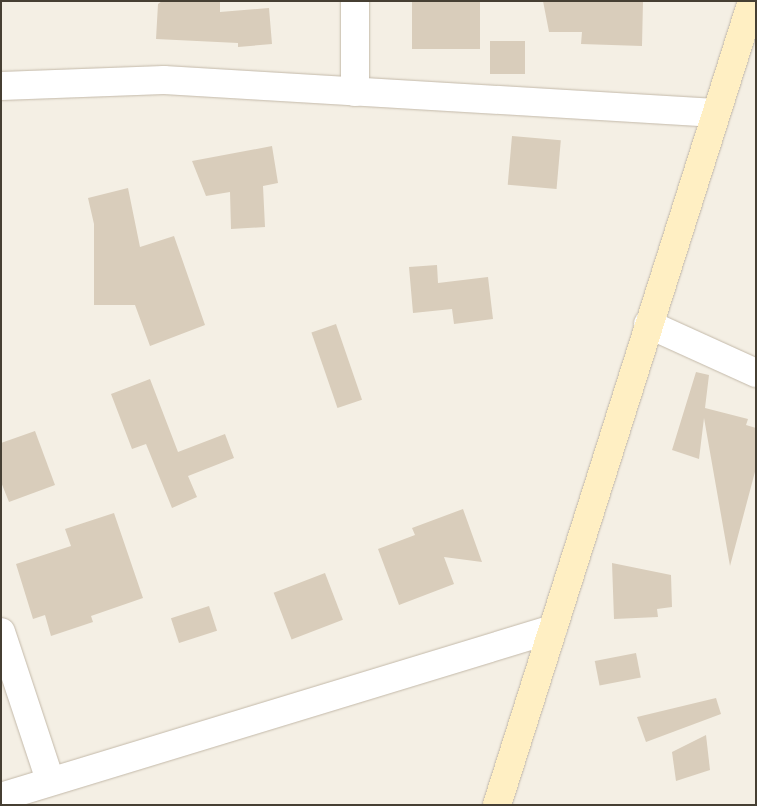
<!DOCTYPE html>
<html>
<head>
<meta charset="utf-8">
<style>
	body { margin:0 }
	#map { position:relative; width:757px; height:806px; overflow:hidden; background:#f4efe4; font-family:Signika,sans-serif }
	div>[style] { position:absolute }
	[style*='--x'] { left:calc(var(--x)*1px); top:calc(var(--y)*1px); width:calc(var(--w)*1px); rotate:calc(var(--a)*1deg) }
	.building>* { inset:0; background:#d9cdbb; transform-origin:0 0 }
	.roads { filter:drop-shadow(0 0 1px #c3b9a9) drop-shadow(0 0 1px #c3b9a9) }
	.minor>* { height:28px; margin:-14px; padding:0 14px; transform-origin:14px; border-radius:14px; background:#fff }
	.secondary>* { height:28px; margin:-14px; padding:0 14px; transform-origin:14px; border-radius:14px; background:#ffefc3 }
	span { translate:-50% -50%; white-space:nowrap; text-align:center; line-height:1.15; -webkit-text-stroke:5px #fff; paint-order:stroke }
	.frame { position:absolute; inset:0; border:2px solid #463f33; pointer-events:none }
</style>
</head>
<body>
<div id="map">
	<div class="building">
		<i style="clip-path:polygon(162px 1px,220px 1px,220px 12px,269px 8px,272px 44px,238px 47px,238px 43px,156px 39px,158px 4px)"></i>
		<i style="left:412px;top:1px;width:68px;height:48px"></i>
		<i style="clip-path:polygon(543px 1px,643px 1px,642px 46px,581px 44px,582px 32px,549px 32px)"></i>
		<i style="left:490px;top:41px;width:35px;height:33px"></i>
		<i style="left:512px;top:136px;width:49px;height:49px;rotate:5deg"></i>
		<i style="clip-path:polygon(272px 146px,278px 183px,263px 186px,265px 227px,231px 229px,230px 192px,206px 196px,192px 161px)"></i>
		<i style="clip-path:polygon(128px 188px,140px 247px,174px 236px,205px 325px,150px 346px,135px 305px,94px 305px,94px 224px,88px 198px)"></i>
		<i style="clip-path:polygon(437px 265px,438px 283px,488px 277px,493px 319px,454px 324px,452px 309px,413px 313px,409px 267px)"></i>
		<i style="left:336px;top:324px;width:80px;height:26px;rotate:71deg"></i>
		<i style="clip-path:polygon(696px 372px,709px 375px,705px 408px,748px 419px,746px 425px,756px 428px,756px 468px,730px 566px,704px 418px,699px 459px,672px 450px)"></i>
		<i style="clip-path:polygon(150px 379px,178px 452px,225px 434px,234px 458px,188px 476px,197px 497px,172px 508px,146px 444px,132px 449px,111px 394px)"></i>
		<i style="clip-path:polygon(35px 431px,55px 485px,9px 502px,1px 482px,1px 443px)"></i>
		<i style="clip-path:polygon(463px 509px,482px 562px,444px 557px,454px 584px,399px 605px,378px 549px,415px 535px,412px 528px)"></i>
		<i style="clip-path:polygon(114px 513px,143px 598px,91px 616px,93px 622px,51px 636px,45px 615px,33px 619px,16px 564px,71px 546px,65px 529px)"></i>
		<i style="clip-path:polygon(612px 563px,671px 575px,672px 607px,657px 609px,658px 617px,614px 619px)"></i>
		<i style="left:325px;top:573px;width:50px;height:55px;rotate:69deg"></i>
		<i style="left:209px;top:606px;width:26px;height:40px;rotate:72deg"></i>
		<i style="left:636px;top:653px;width:25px;height:42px;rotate:79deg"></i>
		<i style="clip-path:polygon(716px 698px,721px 714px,646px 742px,637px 717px)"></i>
		<i style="clip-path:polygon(706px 735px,710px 770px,676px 781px,672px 752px)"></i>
	</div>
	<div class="roads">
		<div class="minor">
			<i style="--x:1;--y:86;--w:163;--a:-2.1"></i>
			<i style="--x:164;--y:80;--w:553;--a:3.42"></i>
			<i style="--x:355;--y:92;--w:91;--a:-90"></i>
			<i style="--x:648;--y:324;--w:119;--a:24.4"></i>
			<i style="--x:1;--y:632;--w:156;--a:71.7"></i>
			<i style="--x:1;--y:797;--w:577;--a:-16.93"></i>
		</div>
		<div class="secondary">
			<i style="--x:497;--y:805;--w:843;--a:-72.4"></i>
		</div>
	</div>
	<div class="frame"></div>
</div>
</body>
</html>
